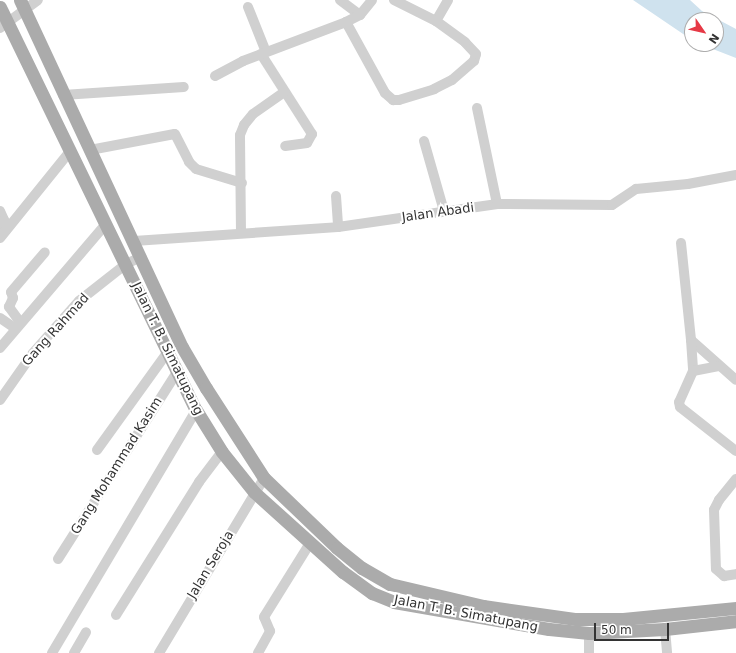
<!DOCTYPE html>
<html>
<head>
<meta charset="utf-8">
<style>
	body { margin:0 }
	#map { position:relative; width:736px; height:653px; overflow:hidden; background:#fff; font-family:"DejaVu Sans",sans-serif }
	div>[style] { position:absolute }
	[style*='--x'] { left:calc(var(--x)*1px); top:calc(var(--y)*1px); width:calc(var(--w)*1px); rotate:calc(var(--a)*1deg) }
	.water>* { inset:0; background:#cfe2ee }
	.minor>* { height:10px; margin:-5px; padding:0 5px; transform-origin:5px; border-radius:5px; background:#d0d0d0 }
	.major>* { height:13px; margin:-6.5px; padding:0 6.5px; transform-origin:6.5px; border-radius:6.5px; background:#ababab }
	span { translate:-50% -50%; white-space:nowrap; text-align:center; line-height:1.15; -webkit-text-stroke:4px #fff; paint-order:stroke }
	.street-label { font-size:13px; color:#333 }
	.north { position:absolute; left:684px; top:12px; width:40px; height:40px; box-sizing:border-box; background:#fff; border:1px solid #adadad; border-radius:50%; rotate:124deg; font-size:11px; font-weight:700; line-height:16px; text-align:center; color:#333 }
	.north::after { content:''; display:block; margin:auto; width:14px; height:18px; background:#e63946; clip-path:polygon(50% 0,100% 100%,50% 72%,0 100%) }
	.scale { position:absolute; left:594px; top:623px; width:75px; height:18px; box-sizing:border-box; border:2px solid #333; border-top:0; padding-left:5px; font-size:12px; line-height:14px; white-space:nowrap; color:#333; -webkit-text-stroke:3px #fff; paint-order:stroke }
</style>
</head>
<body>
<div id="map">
	<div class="water">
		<i style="clip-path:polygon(633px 0,690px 0,702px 11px,736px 29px,736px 58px,700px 44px,716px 44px,716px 20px,692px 20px,692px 40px)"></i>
	</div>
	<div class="minor">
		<i style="--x:340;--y:0;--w:25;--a:37"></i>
		<i style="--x:248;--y:7;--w:48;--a:68.2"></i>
		<i style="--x:436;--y:21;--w:24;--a:-60"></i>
		<i style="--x:346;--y:22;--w:81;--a:61.2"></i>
		<i style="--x:385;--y:93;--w:11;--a:41"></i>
		<i style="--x:393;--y:100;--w:6;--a:0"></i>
		<i style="--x:399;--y:100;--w:37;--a:-17"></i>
		<i style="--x:434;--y:89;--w:20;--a:-27"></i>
		<i style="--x:452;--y:80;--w:29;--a:-41"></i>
		<i style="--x:474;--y:61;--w:7;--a:-74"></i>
		<i style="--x:476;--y:54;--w:16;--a:-133"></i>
		<i style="--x:465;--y:42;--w:36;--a:-144"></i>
		<i style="--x:436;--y:21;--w:47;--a:-153.4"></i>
		<i style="--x:0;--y:28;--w:47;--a:-36.4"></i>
		<i style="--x:261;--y:54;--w:95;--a:57.5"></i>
		<i style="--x:312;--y:134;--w:10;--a:119"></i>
		<i style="--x:307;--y:143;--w:22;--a:172"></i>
		<i style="--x:215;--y:76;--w:32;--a:-28"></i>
		<i style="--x:243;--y:61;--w:110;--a:-20.7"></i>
		<i style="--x:346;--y:22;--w:16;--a:-27"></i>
		<i style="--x:360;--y:15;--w:19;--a:-51"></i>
		<i style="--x:63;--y:95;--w:121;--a:-3.8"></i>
		<i style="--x:477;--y:108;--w:98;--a:78.2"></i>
		<i style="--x:424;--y:141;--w:73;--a:74.1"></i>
		<i style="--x:90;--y:150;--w:86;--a:-10.7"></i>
		<i style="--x:175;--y:134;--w:31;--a:63"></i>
		<i style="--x:189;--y:162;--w:10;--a:45"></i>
		<i style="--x:196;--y:169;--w:48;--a:16.9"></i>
		<i style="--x:336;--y:196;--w:31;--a:86"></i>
		<i style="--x:0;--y:211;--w:10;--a:66"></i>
		<i style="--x:4;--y:220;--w:10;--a:114"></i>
		<i style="--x:241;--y:233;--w:98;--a:-90.6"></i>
		<i style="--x:240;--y:135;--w:11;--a:-68"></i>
		<i style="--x:244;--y:125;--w:14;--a:-51"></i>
		<i style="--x:253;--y:114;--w:38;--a:-35"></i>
		<i style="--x:0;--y:238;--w:113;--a:-51.1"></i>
		<i style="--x:134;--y:241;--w:204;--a:-3.9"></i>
		<i style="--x:338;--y:227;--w:161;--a:-8.2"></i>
		<i style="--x:497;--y:204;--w:115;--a:0.5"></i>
		<i style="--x:612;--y:205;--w:29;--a:-34"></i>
		<i style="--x:636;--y:189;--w:52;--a:-5.5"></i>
		<i style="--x:688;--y:184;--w:49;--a:-10.6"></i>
		<i style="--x:681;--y:243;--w:98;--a:84.1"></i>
		<i style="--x:691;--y:340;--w:60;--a:41.6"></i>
		<i style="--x:0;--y:318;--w:18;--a:34"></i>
		<i style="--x:20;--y:322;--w:19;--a:-126"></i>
		<i style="--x:9;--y:307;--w:10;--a:-66"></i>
		<i style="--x:13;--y:298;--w:6;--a:-108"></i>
		<i style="--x:11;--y:292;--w:52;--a:-49.6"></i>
		<i style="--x:691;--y:340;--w:31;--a:86"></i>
		<i style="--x:693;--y:371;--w:34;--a:114"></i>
		<i style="--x:679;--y:402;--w:5;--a:79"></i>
		<i style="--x:680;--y:407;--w:71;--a:38.2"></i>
		<i style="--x:0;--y:348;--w:162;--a:-49.5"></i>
		<i style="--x:693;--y:371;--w:26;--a:-11"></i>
		<i style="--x:0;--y:400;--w:57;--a:-54.9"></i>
		<i style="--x:33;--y:353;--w:69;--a:-48.5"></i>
		<i style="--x:79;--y:301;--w:60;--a:-38.2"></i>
		<i style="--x:126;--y:264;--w:17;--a:-25"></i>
		<i style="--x:97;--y:450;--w:120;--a:-54.2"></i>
		<i style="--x:736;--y:479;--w:27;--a:129"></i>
		<i style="--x:719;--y:500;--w:11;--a:117"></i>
		<i style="--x:714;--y:510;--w:59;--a:88.1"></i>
		<i style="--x:716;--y:569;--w:11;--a:41"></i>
		<i style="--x:724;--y:576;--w:12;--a:-9"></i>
		<i style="--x:58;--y:559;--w:219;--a:-57.5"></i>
		<i style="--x:116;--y:615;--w:157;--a:-58"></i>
		<i style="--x:199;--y:482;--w:38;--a:-53"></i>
		<i style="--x:665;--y:629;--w:24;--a:85"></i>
		<i style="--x:52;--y:653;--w:282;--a:-59.3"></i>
		<i style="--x:74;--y:653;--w:24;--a:-60"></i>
		<i style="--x:159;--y:653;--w:204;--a:-59"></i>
		<i style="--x:258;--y:653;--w:25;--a:-61"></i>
		<i style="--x:270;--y:631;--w:15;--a:-113"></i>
		<i style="--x:264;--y:617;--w:87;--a:-58.1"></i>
		<i style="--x:589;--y:653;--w:20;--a:-90"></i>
	</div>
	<div class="major">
		<i style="--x:20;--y:0;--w:383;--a:65"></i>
		<i style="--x:182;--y:347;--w:48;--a:59.7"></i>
		<i style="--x:206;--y:388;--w:107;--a:57.2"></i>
		<i style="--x:264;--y:478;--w:101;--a:43.8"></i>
		<i style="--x:337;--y:548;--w:32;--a:39"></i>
		<i style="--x:362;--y:568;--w:32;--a:30"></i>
		<i style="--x:390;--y:584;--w:96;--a:13.3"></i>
		<i style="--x:483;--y:606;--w:94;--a:8"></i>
		<i style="--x:576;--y:619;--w:47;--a:0"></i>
		<i style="--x:623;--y:619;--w:114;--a:-5.6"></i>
		<i style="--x:0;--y:7;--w:448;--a:64.1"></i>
		<i style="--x:196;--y:410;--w:49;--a:58.2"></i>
		<i style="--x:222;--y:452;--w:51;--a:51.3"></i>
		<i style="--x:254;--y:492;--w:120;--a:42"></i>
		<i style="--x:343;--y:572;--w:36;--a:36"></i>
		<i style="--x:372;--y:593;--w:24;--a:22"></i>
		<i style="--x:394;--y:602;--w:157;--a:9.9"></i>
		<i style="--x:549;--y:629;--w:40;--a:5.7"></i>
		<i style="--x:589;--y:633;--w:76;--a:-3"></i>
		<i style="--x:665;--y:629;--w:71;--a:-6.4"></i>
	</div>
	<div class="street-label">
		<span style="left:438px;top:213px;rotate:-8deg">Jalan Abadi</span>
		<span style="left:56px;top:330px;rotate:-48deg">Gang Rahmad</span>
		<span style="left:167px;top:349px;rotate:64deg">Jalan T. B. Simatupang</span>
		<span style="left:117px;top:466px;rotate:-58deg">Gang Mohammad Kasim</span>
		<span style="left:211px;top:565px;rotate:-59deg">Jalan Seroja</span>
		<span style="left:466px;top:614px;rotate:11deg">Jalan T. B. Simatupang</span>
	</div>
	<div class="north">N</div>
	<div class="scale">50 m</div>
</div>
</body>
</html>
